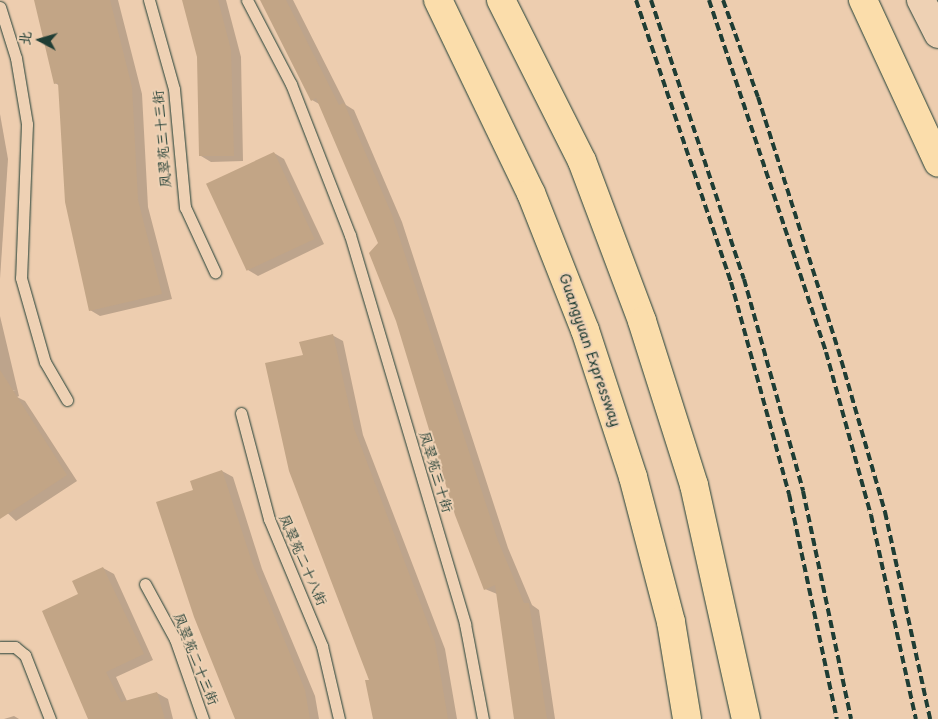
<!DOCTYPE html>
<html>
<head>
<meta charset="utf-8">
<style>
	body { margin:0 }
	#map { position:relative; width:938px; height:719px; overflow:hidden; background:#edcdaf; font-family:"Playpen Sans","LXGW WenKai TC",sans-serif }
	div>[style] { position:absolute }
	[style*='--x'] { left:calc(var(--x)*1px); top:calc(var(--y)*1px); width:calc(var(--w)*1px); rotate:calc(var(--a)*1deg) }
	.shadow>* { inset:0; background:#0003 }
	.building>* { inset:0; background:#c2a586; transform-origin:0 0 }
	.roads { filter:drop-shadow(0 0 1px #1f3d34) drop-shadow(0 0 1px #1f3d34) }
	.service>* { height:11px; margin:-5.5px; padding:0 5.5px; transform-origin:5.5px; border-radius:5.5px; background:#eed1b4 }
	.secondary>* { height:28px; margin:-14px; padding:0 14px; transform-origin:14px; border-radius:14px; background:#eed1b4 }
	.trunk>* { height:28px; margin:-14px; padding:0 14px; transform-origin:14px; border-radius:14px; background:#fbddab }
	.rail>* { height:4px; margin-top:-2px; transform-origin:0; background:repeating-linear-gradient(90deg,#1f3d34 0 8px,transparent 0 12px) }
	span { translate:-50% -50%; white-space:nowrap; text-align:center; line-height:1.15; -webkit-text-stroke:4px #eed1b4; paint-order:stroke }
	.street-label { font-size:14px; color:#1f3d34 }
	.north { position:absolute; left:15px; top:15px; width:50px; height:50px; -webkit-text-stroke:4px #eed1b4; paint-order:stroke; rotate:276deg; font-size:14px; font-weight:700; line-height:20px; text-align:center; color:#1f3d34 }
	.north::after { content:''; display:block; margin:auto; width:18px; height:22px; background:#1f3d34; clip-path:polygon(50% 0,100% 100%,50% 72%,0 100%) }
</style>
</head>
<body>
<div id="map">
	<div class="shadow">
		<i style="clip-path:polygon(35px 0,118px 0,142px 94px,148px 207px,172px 299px,100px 316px,90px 310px,60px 86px,55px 83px)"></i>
		<i style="clip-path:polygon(184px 0,226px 0,241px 57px,243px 161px,211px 162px,201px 156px,199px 57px)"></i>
		<i style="clip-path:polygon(261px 0,293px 0,346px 105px,354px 110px,402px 222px,508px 548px,532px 605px,539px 610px,555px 719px,515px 719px,497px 594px,485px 589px,380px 243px,321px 105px,312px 100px)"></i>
		<i style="clip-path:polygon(0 114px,8px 159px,0 279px)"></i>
		<i style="clip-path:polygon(274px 153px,284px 159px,324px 244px,258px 276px,248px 270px)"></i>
		<i style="clip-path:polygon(0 316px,19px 396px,17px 397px,25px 401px,77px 481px,16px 521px,0 506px,0 394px,16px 390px,0 392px)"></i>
		<i style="clip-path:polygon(332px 335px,343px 341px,363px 435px,445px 649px,457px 719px,374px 719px,371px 681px,304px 356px)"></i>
		<i style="clip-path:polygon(222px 471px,233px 477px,262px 569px,315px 696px,319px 719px,236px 719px,195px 491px)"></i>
		<i style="clip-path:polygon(103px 568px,114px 574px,153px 660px,116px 677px,127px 701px,157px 693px,168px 699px,173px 719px,89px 719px,80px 595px)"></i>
		<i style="clip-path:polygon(14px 716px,19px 719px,4px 719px)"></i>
	</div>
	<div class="building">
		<i style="clip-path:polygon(34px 0,110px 0,132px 87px,138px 200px,162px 294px,89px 311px,65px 202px,58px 83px,54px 84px)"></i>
		<i style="clip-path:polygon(182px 0,218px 0,231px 50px,234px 156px,199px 156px,197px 57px)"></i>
		<i style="clip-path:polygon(260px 0,286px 0,339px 105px,344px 103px,392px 215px,498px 541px,524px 603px,529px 603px,547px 719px,514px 719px,495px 585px,484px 590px,455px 515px,396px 321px,369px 253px,378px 243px,316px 98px,311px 101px)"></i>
		<i style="left:274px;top:152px;width:96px;height:75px;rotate:65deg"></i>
		<i style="clip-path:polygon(333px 334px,354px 428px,435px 642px,448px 719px,373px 719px,365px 680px,369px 680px,289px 471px,265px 363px,303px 355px,299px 342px)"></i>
		<i style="clip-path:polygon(0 370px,67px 475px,0 519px)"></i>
		<i style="clip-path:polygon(222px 470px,252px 562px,305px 690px,310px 719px,235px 719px,194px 617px,156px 502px,193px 490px,190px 481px)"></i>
		<i style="clip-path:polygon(103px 567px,144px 654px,106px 672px,121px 702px,157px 692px,165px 719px,88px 719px,42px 611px,78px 594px,72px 581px)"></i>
	</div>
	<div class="roads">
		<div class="service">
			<i style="--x:149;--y:0;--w:92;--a:74.3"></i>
			<i style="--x:174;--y:89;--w:119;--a:84.7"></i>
			<i style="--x:185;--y:207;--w:72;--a:65.2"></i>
			<i style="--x:247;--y:0;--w:95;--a:62.4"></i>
			<i style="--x:291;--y:84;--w:162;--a:68.7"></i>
			<i style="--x:350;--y:235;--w:406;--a:73.5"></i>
			<i style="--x:465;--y:624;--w:97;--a:79.3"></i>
			<i style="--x:0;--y:7;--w:53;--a:72.6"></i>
			<i style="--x:16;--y:58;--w:67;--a:80.5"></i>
			<i style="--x:27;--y:124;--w:154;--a:92.2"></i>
			<i style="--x:21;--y:278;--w:87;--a:74.1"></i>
			<i style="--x:45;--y:362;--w:44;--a:59.9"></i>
			<i style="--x:241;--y:413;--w:110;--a:75.2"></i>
			<i style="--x:269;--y:519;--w:138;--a:67.3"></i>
			<i style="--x:322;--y:646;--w:75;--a:76.9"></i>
			<i style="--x:145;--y:584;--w:63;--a:61.4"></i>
			<i style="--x:175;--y:639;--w:85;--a:70.7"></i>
			<i style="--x:0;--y:647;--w:15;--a:0"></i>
			<i style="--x:15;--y:647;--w:13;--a:39"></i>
			<i style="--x:25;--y:655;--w:69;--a:68.7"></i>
		</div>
		<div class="secondary">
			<i style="--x:921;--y:0;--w:38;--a:63"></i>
		</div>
		<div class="trunk">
			<i style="--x:438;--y:0;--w:214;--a:64.3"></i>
			<i style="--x:531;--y:193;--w:147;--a:68.5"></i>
			<i style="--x:585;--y:330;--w:155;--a:71.9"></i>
			<i style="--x:633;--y:477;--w:150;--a:75.3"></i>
			<i style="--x:671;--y:622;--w:98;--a:80.6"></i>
			<i style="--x:501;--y:0;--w:180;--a:63.3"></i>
			<i style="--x:582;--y:161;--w:171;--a:69.4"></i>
			<i style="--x:642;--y:321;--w:172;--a:72.4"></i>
			<i style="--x:694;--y:485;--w:240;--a:77.5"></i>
			<i style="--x:863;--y:0;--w:179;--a:65.2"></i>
		</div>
	</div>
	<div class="rail">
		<i style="--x:636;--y:0;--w:298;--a:71.4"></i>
		<i style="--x:731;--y:282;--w:220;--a:74.7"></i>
		<i style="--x:789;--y:494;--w:230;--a:78"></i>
		<i style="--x:651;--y:0;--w:294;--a:71.6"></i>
		<i style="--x:744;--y:279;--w:220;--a:74.4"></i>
		<i style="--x:803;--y:491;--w:233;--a:78.1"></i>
		<i style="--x:709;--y:0;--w:371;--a:71.6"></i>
		<i style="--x:826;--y:352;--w:169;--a:74.6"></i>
		<i style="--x:871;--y:515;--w:209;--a:77.6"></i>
		<i style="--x:723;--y:0;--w:103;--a:70.2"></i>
		<i style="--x:758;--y:97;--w:264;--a:72.4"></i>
		<i style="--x:838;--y:349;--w:170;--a:73.9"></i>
		<i style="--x:885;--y:512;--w:212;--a:77.7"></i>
	</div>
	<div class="street-label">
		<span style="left:162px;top:139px;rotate:-95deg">凤翠苑三十三街</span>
		<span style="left:590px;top:350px;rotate:71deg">Guangyuan Expressway</span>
		<span style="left:436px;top:472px;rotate:73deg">凤翠苑三十街</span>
		<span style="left:303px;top:560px;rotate:66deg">凤翠苑二十八街</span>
		<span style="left:196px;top:659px;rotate:68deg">凤翠苑二十三街</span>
	</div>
	<div class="north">北</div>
</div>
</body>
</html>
